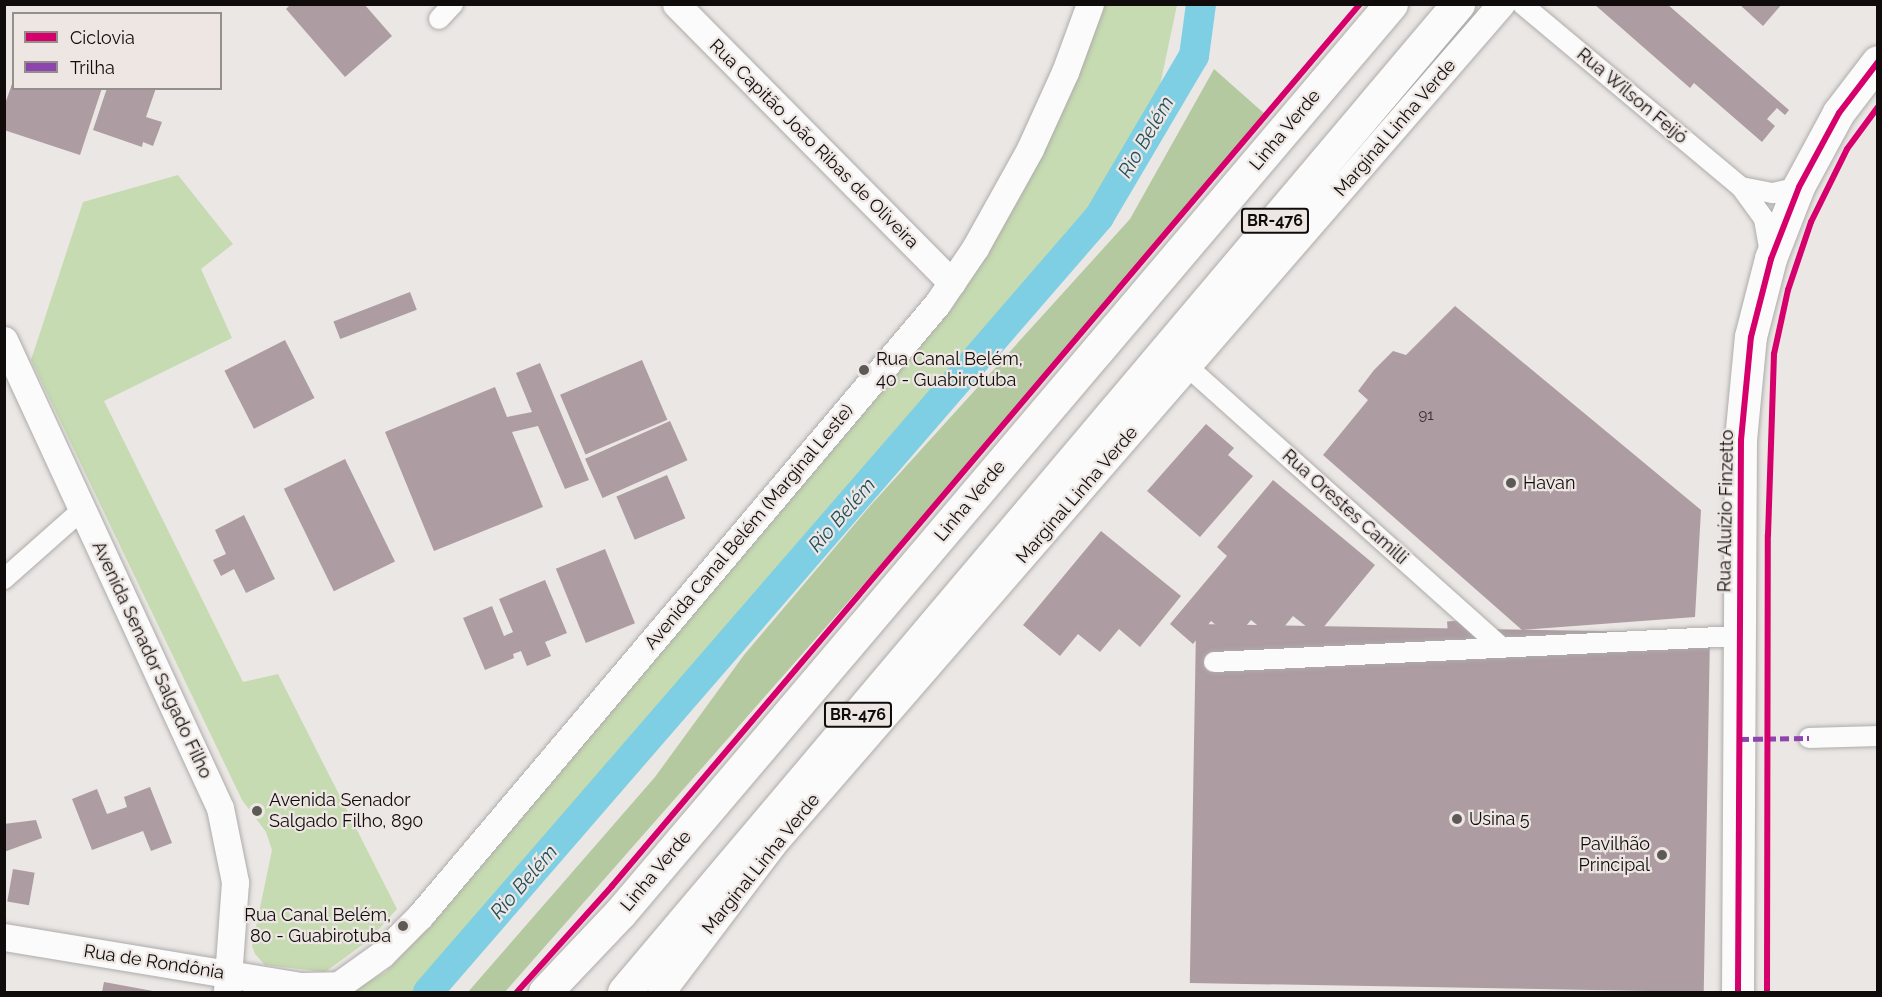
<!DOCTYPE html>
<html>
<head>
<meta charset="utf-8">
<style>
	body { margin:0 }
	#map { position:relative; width:1882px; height:997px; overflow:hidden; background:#ebe7e5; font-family:Raleway,sans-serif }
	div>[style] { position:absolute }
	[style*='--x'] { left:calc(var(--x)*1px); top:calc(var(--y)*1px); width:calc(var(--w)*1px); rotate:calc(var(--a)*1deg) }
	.green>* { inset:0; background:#c6dbb1 }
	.forest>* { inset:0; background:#b4c99f }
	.river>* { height:30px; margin:-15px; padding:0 15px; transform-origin:15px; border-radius:15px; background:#7ecfe4 }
	.building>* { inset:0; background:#ad9ca2; transform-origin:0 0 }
	.roads { filter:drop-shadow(0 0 2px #aeacaa) drop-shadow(0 0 2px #aeacaa) }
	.street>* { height:20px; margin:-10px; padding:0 10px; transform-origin:10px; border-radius:10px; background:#fcfbfb }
	.secondary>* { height:27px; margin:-13.5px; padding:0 13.5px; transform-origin:13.5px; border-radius:13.5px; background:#fcfbfb }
	.primary>* { height:32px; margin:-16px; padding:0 16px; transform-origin:16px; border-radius:16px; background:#fcfbfb }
	.highway>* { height:33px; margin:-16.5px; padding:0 16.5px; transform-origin:16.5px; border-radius:16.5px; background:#fcfbfb }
	.quiet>* { height:4.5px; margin-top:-2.25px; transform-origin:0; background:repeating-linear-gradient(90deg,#8e44ad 0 9px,transparent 0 13.5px) }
	.cycleway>* { height:6px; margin:-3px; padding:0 3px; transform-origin:3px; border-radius:3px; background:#d6006c }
	.dots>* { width:16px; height:16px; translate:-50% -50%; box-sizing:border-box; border:3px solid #ede6e3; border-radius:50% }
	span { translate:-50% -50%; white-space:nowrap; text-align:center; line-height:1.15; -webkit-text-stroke:4.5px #ede6e3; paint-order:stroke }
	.number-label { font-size:15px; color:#363031 }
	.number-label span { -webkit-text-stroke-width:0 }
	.shield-label span { padding:2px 4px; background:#ede6e3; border:2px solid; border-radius:4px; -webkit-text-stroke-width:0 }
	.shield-label { font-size:16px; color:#0f0c0b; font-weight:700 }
	.street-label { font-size:18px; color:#0f0c0b }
	.poi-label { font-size:18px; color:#0f0c0b }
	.left { translate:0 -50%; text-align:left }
	.right { translate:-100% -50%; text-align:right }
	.water-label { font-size:20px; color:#1e505d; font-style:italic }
	.frame { position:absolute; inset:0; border:6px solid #0f0c0b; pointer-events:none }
	.legend { position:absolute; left:12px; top:12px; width:210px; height:78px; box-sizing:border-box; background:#ede6e3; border:2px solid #948f8d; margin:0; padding:8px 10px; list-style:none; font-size:18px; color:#0f0c0b }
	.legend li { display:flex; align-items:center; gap:12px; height:30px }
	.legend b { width:30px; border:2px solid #948f8d }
</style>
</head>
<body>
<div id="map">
	<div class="green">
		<i style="clip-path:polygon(1101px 5px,1177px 5px,1158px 95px,1093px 212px,417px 992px,351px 992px,386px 972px,414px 942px,939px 317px)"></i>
		<i style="clip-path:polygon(178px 175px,233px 244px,201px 269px,232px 338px,104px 401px,243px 682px,278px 674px,397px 909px,369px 940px,325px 972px,265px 965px,255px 954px,252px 946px,272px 850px,266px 832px,242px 800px,31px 360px,83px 202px)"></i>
	</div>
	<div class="forest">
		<i style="clip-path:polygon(1214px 69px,1266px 115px,958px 477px,505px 992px,468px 992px,655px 777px,744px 655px,870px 506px,1130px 219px)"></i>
	</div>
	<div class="river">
		<i style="--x:428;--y:992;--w:1025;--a:-49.11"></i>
		<i style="--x:1099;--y:217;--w:187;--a:-59.5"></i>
		<i style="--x:1194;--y:56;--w:52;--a:-82.3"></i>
	</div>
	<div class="building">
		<i style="clip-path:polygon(291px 4px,364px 4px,392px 36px,345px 77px,286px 9px)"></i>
		<i style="clip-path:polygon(1594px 4px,1667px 4px,1789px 110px,1785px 115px,1777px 108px,1767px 119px,1775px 126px,1762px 142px,1694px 83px,1690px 88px)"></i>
		<i style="clip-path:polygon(1739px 4px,1782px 4px,1763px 26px)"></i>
		<i style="clip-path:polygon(13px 81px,14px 88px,102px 88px,80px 155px,4px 130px,4px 107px)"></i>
		<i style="clip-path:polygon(107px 88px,156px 88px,146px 117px,162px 122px,153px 146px,143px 142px,142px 147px,93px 130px)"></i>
		<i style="left:410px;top:292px;width:19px;height:82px;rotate:69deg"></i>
		<i style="clip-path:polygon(1455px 306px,1701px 510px,1695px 617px,1522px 630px,1323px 455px,1368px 400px,1358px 391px,1374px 370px,1393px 351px,1406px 355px)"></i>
		<i style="left:285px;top:340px;width:65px;height:68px;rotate:63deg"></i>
		<i style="left:642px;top:360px;width:65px;height:89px;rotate:67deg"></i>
		<i style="clip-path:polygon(540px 363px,589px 480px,565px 489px,538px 426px,512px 432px,543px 507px,434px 551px,385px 432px,495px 387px,507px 417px,532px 412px,516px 373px)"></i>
		<i style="left:670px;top:421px;width:43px;height:93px;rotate:66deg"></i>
		<i style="clip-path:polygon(1206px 424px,1234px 448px,1228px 455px,1253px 476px,1200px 537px,1147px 491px)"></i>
		<i style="left:345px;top:459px;width:114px;height:68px;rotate:64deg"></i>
		<i style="left:667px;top:475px;width:47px;height:55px;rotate:67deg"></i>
		<i style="clip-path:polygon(1273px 480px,1375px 565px,1317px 635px,1293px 616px,1274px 639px,1251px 620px,1234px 640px,1211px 621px,1193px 644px,1170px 624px,1227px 556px,1217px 547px)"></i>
		<i style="clip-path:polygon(244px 515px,275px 579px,246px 593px,234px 569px,221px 576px,213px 560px,226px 554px,215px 530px)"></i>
		<i style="clip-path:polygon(1101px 531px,1181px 596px,1140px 647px,1119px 629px,1100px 652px,1078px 634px,1060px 656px,1023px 625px)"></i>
		<i style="left:605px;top:549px;width:80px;height:53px;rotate:68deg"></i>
		<i style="clip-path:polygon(545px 580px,567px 633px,545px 642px,551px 656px,527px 666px,521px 651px,513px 654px,514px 658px,485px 670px,463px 618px,492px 606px,504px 636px,513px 632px,499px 599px)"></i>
		<i style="left:1468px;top:620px;width:14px;height:21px;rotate:86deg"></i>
		<i style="left:1710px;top:633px;width:359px;height:514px;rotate:91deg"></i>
		<i style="clip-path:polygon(150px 787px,172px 843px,151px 851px,143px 831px,92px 850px,72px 799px,97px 789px,107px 814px,127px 807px,124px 797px)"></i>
		<i style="clip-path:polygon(36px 820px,42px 838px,4px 852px,4px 824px)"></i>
		<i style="left:13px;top:869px;width:22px;height:33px;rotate:10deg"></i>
		<i style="clip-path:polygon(104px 982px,153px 991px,153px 992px,102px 992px)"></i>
	</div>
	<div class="roads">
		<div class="street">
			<i style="--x:1522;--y:4;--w:285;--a:39.9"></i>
			<i style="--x:1741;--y:187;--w:39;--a:54"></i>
			<i style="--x:1764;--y:219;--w:36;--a:80"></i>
			<i style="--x:439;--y:19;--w:21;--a:-47"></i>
			<i style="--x:1741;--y:187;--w:33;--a:11"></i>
			<i style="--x:1773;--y:193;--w:27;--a:-13"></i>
			<i style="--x:1188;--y:367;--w:421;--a:41.8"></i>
			<i style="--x:4;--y:579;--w:104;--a:-41.5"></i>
			<i style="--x:1214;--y:662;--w:526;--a:-2.84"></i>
			<i style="--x:1809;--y:738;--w:69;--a:-1.7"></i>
		</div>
		<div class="secondary">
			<i style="--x:676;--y:4;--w:392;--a:45.3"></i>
			<i style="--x:4;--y:340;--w:515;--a:65.22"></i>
			<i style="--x:220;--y:808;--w:76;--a:78.5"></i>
			<i style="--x:235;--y:882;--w:110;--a:94.2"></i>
			<i style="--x:4;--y:937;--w:301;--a:9.4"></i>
			<i style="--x:301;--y:986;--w:39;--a:-1"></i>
			<i style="--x:329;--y:992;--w:65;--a:-35.6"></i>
			<i style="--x:382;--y:954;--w:54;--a:-45"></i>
			<i style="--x:420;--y:916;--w:801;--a:-49.81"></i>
			<i style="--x:937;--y:304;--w:68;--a:-55.8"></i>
			<i style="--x:975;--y:248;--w:113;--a:-60.9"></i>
			<i style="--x:1030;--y:149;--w:85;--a:-65.6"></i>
			<i style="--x:1065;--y:72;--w:72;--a:-69.8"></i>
			<i style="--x:661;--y:992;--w:184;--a:-52.9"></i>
			<i style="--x:772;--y:845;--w:1113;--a:-49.08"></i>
		</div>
		<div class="primary">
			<i style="--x:1738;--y:992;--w:552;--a:-89.69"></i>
			<i style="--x:1741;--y:440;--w:103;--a:-84.5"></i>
			<i style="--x:1751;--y:337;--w:81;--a:-75.6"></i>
			<i style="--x:1771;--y:259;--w:77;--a:-68.7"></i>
			<i style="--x:1799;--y:187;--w:84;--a:-61.6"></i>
			<i style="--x:1839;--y:113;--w:64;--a:-52.6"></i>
		</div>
		<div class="highway">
			<i style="--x:545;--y:992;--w:109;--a:-46.5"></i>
			<i style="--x:620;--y:913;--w:1192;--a:-49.7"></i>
			<i style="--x:624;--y:992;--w:1293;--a:-49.83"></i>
		</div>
	</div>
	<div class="quiet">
		<i style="--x:1740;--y:739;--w:69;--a:-0.8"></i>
	</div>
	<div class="cycleway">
		<i style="--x:517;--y:992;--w:142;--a:-48.1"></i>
		<i style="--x:612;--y:886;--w:1156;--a:-49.7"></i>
		<i style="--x:1738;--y:992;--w:552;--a:-89.69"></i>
		<i style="--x:1741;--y:440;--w:103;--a:-84.5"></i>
		<i style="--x:1751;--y:337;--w:81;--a:-75.6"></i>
		<i style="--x:1771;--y:259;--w:77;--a:-68.7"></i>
		<i style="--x:1799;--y:187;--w:84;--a:-61.6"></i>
		<i style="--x:1839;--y:113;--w:64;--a:-52.6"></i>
		<i style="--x:1767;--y:992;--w:457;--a:-89.9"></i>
		<i style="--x:1768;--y:535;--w:181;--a:-88.1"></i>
		<i style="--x:1774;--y:354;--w:66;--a:-77.7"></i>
		<i style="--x:1788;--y:290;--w:72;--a:-71.3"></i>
		<i style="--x:1811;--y:222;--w:81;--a:-63.7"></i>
		<i style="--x:1847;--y:149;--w:52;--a:-53.6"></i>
	</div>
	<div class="dots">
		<i style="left:864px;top:370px;background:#5c5957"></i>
		<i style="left:1511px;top:483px;background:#5c5957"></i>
		<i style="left:257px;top:811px;background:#5c5957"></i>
		<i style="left:1457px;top:819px;background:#5c5957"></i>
		<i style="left:1662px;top:855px;background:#5c5957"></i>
		<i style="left:403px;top:926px;background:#5c5957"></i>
	</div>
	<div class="number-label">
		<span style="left:1426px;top:416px">91</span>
	</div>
	<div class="shield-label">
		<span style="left:1275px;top:221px">BR-476</span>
		<span style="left:858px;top:715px">BR-476</span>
	</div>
	<div class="street-label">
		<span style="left:1632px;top:96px;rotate:40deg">Rua Wilson Feijó</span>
		<span style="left:1395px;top:128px;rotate:-49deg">Marginal Linha Verde</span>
		<span style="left:1285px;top:130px;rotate:-50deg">Linha Verde</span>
		<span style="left:814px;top:144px;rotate:45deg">Rua Capitão João Ribas de Oliveira</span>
		<span style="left:1077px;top:495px;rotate:-49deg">Marginal Linha Verde</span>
		<span style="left:970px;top:501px;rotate:-50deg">Linha Verde</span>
		<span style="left:1345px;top:507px;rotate:42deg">Rua Orestes Camilli</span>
		<span style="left:1726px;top:511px;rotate:-89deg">Rua Aluízio Finzetto</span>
		<span style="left:749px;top:527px;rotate:-50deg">Avenida Canal Belém (Marginal Leste)</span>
		<span style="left:152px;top:660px;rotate:65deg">Avenida Senador Salgado Filho</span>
		<span style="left:761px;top:864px;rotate:-51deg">Marginal Linha Verde</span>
		<span style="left:656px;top:871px;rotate:-50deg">Linha Verde</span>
		<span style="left:154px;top:962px;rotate:9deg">Rua de Rondônia</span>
	</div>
	<div class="poi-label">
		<span class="left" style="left:876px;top:370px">Rua Canal Belém,<br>40 - Guabirotuba</span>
		<span class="left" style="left:1523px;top:483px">Havan</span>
		<span class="left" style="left:269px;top:811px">Avenida Senador<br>Salgado Filho, 890</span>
		<span class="left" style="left:1469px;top:819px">Usina 5</span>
		<span class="right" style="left:1650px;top:855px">Pavilhão<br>Principal</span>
		<span class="right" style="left:391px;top:926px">Rua Canal Belém,<br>80 - Guabirotuba</span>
	</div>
	<div class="water-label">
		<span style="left:1146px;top:137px;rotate:-60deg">Rio Belém</span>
		<span style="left:842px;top:515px;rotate:-49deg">Rio Belém</span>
		<span style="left:524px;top:882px;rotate:-49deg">Rio Belém</span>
	</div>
	<div class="frame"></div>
	<ul class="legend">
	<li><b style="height:8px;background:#d6006c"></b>Ciclovia</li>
	<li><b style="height:8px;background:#8e44ad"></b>Trilha</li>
	</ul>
</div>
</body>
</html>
